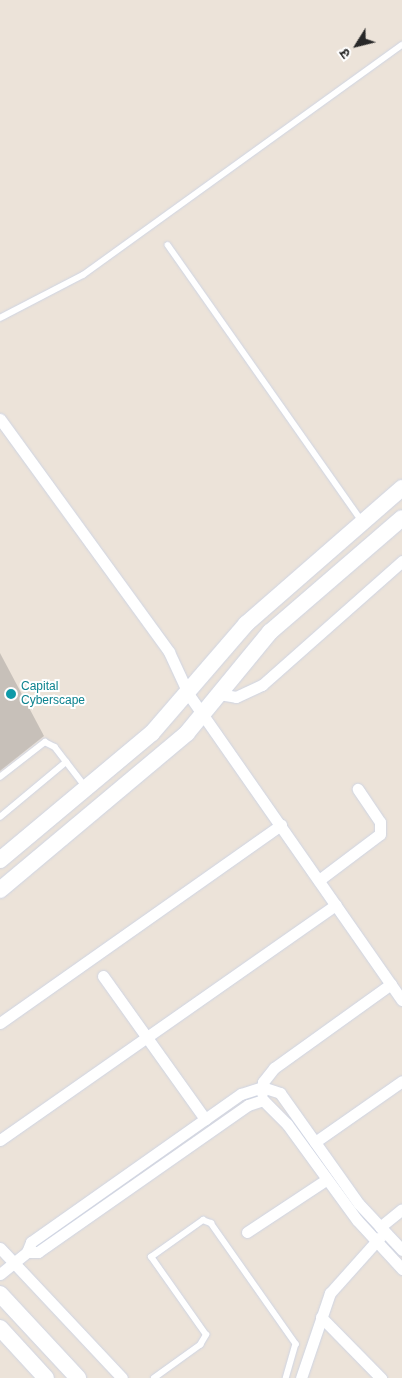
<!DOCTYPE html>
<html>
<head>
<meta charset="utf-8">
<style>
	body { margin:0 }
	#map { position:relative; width:402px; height:1378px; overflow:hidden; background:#ece3d9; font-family:Arial,"Noto Sans Devanagari",sans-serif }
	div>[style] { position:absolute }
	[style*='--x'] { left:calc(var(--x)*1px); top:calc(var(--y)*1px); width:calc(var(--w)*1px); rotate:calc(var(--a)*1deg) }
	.building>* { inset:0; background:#c7c0b9 }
	.roads { filter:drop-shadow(0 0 1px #ced4e3) drop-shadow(0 0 1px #ced4e3) }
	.lane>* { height:5.5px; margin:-2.75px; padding:0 2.75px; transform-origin:2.75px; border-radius:2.75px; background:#fff }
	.street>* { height:11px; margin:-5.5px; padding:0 5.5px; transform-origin:5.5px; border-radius:5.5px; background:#fff }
	.secondary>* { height:16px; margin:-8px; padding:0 8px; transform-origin:8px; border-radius:8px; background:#fff }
	.dots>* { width:14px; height:14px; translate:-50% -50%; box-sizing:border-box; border:2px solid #fff; border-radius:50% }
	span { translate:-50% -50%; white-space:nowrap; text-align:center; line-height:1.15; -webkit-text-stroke:4px #fff; paint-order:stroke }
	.culture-label { font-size:12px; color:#0d838f }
	.left { translate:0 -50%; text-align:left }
	.north { position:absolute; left:332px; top:20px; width:50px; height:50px; -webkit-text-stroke:4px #fff; paint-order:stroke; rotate:234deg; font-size:14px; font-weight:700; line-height:20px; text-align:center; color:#282828 }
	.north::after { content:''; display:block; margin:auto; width:18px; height:22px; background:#282828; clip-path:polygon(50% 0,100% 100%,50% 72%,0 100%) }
</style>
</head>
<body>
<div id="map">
	<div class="building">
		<i style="clip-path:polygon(0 653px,44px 736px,0 771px)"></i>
	</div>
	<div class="roads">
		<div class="lane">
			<i style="--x:168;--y:245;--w:337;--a:54.9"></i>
			<i style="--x:0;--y:318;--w:93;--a:-27.4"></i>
			<i style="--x:83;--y:275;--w:393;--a:-35.8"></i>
			<i style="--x:0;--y:777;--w:57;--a:-37.9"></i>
			<i style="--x:45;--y:742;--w:11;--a:27"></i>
			<i style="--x:55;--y:747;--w:49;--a:52.4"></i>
			<i style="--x:0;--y:817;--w:86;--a:-39.8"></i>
			<i style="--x:154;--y:1378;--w:57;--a:-35.7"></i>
			<i style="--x:200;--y:1345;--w:12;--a:-59"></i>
			<i style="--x:206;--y:1335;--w:95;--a:-125.2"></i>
			<i style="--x:151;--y:1257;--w:64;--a:-35.4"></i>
			<i style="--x:203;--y:1220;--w:9;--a:21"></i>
			<i style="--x:211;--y:1223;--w:148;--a:54.9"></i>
			<i style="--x:296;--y:1344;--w:35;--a:106"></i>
		</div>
		<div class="street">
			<i style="--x:0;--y:419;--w:288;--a:54"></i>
			<i style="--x:169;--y:652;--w:47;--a:65.1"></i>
			<i style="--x:189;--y:695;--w:372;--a:55.1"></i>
			<i style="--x:219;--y:694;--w:17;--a:10"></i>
			<i style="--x:236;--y:697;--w:29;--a:-25"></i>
			<i style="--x:262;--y:685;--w:187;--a:-41.5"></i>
			<i style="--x:319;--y:880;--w:76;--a:-37"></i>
			<i style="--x:380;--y:834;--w:12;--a:-90"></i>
			<i style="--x:380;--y:822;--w:40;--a:-124"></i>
			<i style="--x:103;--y:976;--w:176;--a:54.5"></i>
			<i style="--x:0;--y:1023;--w:344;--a:-35.2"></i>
			<i style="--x:262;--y:1093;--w:11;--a:-85"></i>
			<i style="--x:263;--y:1082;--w:18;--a:-52"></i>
			<i style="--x:274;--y:1068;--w:144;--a:-35.7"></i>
			<i style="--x:0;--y:1140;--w:410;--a:-35"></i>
			<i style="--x:315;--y:1142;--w:106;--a:-35"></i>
			<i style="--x:380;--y:1227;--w:28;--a:-39"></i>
			<i style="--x:247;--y:1232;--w:95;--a:-33.4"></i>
			<i style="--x:0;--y:1248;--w:178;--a:46.8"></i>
			<i style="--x:27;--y:1252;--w:11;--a:0"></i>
			<i style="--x:38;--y:1252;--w:256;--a:-35"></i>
			<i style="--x:248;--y:1105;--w:16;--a:-18"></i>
			<i style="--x:263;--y:1100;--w:34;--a:45"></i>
			<i style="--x:287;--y:1124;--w:119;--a:53.9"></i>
			<i style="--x:357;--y:1220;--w:67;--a:47.4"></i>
			<i style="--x:0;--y:1274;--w:35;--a:-39"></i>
			<i style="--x:27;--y:1252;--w:11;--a:-68"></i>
			<i style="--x:31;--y:1242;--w:257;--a:-35.2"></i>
			<i style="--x:241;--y:1094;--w:22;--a:-18"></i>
			<i style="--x:262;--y:1087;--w:19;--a:18"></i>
			<i style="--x:280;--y:1093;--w:136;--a:54.6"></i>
			<i style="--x:359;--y:1204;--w:63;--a:46.9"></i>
			<i style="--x:321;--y:1317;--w:86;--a:45.5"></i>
			<i style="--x:301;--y:1378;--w:90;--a:-71.2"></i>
			<i style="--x:330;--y:1293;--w:75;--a:-48.2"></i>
		</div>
		<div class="secondary">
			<i style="--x:0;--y:860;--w:198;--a:-39.9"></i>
			<i style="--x:152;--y:733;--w:144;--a:-49.2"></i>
			<i style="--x:246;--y:624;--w:207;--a:-41.1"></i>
			<i style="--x:0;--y:890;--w:244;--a:-40"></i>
			<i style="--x:187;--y:733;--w:131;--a:-50.6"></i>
			<i style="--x:270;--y:632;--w:174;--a:-40.8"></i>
			<i style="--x:0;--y:1294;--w:115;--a:47.1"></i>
			<i style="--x:0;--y:1328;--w:68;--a:47.4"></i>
		</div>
	</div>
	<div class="dots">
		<i style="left:11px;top:694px;background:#0f9aa8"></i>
	</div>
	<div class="culture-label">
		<span class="left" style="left:21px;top:694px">Capital<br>Cyberscape</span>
	</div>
	<div class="north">उ</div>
</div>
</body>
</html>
